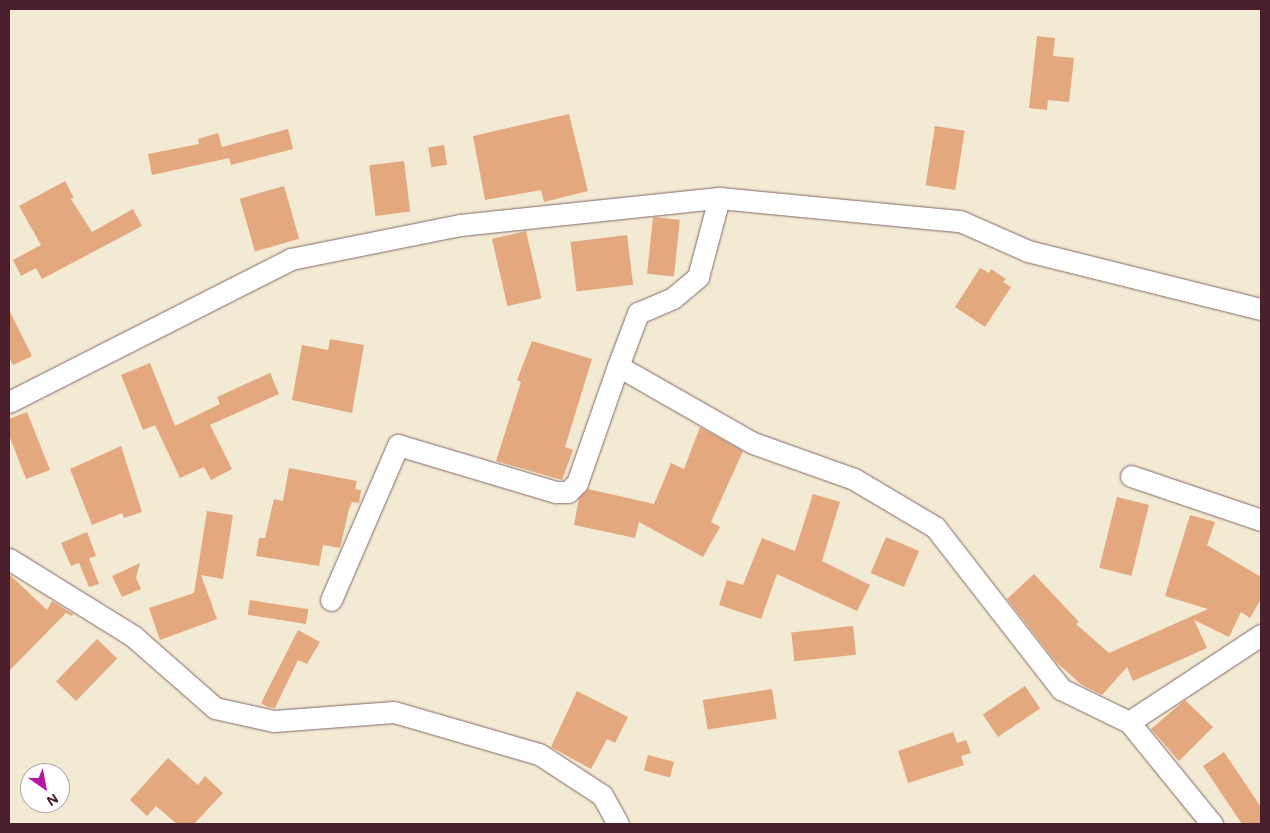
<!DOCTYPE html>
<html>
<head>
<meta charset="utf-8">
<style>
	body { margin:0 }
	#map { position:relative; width:1270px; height:833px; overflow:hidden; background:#f2ead3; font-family:Mali,sans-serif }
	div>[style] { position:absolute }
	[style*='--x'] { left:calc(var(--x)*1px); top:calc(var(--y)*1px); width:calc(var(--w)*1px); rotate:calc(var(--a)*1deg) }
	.building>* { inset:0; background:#e4a87f; transform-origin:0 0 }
	.roads { filter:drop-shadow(0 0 1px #856666) drop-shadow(0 0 1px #856666) }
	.minor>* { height:21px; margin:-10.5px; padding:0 10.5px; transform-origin:10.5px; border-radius:10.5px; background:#fff }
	span { translate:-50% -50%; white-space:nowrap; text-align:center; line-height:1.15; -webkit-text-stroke:4px #fff; paint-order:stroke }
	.frame { position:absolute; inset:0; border:10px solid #4a1f2b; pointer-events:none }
	.north { position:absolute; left:20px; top:763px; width:50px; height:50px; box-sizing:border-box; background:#fff; border:1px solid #b7a5aa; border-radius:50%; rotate:147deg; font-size:14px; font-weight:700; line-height:20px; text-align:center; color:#4a1f2b }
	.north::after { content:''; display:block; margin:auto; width:18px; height:22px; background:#b5179e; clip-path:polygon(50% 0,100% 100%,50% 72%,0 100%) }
</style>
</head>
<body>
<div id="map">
	<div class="building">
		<i style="clip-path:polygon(1037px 36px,1055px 38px,1053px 56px,1074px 58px,1069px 102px,1048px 100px,1047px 110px,1029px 108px)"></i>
		<i style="clip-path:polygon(569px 114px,588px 191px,544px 202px,541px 190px,485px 200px,473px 136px)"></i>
		<i style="left:935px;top:126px;width:30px;height:60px;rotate:9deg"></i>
		<i style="clip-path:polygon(288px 129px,293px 149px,231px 165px,229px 158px,152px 175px,148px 154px,199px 144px,198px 139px,218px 133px,222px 147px)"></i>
		<i style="left:444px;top:145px;width:20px;height:16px;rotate:81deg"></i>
		<i style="left:404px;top:161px;width:51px;height:35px;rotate:83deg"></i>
		<i style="clip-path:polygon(65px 181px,74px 198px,71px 199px,92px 232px,133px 209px,142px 226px,42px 279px,36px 268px,21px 276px,13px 260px,41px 245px,19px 206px)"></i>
		<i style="left:284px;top:186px;width:55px;height:46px;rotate:74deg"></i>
		<i style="left:653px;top:217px;width:27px;height:57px;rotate:6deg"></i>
		<i style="left:526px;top:231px;width:69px;height:35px;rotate:77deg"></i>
		<i style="left:627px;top:235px;width:50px;height:57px;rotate:83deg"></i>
		<i style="clip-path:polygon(980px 268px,989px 273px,991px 269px,1006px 279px,1003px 282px,1011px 287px,985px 327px,955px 307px)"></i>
		<i style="clip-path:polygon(9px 310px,32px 356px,13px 365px,9px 357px)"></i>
		<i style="clip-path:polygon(330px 339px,364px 345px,352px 413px,292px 400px,302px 345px,328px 350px)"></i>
		<i style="clip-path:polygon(532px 341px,592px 359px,565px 447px,573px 450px,562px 480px,496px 461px,521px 382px,517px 380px)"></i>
		<i style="clip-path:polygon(150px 363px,175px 426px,220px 404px,217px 397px,270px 373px,279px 394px,210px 425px,232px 469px,211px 480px,204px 467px,180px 478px,155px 425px,143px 430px,121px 375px)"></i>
		<i style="clip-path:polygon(27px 412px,50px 470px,26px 479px,9px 435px,9px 419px)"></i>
		<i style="clip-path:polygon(700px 427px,743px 451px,711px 522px,720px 527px,703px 557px,639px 522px,635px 538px,574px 525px,579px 498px,588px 489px,654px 504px,671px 463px,684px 469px)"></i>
		<i style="clip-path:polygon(121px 446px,142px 512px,124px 518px,122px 513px,92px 525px,70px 469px)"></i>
		<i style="clip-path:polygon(289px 468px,357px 481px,355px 489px,361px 490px,359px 503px,352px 502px,349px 509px,340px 548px,323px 545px,319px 566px,256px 556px,259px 538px,265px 538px,274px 499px,283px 501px)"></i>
		<i style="clip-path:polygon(813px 494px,840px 502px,822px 561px,870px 585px,857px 611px,777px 574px,761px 619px,719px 605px,727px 580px,743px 585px,762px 538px,795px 551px)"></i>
		<i style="left:1117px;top:497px;width:33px;height:73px;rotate:14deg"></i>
		<i style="clip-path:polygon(207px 511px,233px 515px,223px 579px,201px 575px,217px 619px,160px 640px,149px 608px,194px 593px)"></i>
		<i style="clip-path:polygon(1190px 515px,1215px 522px,1207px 545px,1261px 577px,1261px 599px,1250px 618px,1241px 612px,1229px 637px,1194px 620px,1207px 648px,1133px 681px,1127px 667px,1102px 695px,1082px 685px,1056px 662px,1007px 599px,1034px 574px,1079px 622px,1076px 624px,1109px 653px,1208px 609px,1165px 596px)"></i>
		<i style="clip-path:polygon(87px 532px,96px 556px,89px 558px,99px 584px,89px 587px,79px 563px,71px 566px,61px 543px)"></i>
		<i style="left:886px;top:537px;width:36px;height:39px;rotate:23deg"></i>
		<i style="clip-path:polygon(140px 563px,136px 578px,141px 589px,122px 597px,112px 576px)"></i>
		<i style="clip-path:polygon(9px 574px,47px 610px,52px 601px,73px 614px,72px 616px,66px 613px,9px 671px)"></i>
		<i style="left:250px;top:600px;width:59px;height:15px;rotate:9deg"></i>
		<i style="left:853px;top:626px;width:29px;height:62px;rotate:84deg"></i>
		<i style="clip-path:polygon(298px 630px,320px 642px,307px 664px,298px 660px,275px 708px,268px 707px,261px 703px)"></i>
		<i style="left:97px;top:639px;width:28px;height:59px;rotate:44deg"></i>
		<i style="left:1025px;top:686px;width:27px;height:51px;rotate:56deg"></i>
		<i style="left:772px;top:689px;width:30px;height:70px;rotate:81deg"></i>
		<i style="clip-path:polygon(577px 691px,628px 717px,615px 743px,607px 739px,591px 769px,551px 747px)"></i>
		<i style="clip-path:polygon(1185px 700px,1213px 727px,1179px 761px,1151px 729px)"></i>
		<i style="clip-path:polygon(953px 732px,957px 743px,966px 740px,971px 753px,961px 756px,964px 765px,908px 783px,898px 751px)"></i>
		<i style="clip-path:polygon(1224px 752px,1261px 807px,1261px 824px,1242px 824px,1203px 766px)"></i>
		<i style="left:648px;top:755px;width:27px;height:16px;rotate:15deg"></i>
		<i style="clip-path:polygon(168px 758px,198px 785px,205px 776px,223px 793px,194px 824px,177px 824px,156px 806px,147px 816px,130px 800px)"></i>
	</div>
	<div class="roads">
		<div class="minor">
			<i style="--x:618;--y:366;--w:57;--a:-69.3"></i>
			<i style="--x:638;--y:313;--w:38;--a:-23"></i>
			<i style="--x:673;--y:298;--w:33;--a:-40"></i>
			<i style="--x:698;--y:277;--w:82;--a:-75.1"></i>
			<i style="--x:9;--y:402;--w:316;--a:-26.9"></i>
			<i style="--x:291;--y:259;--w:172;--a:-11.4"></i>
			<i style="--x:460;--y:225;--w:260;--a:-6"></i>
			<i style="--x:719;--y:198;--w:242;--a:5.5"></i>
			<i style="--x:960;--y:221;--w:74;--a:23.8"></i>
			<i style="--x:1028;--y:251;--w:240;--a:14"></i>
			<i style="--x:1131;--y:476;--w:137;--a:18.7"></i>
			<i style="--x:9;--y:559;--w:146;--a:31.8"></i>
			<i style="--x:133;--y:636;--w:109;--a:41.3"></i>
			<i style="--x:215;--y:708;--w:60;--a:12.4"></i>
			<i style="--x:274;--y:721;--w:120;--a:-4.3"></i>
			<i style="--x:394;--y:712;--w:151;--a:16.2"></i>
			<i style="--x:539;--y:754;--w:75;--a:33.1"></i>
			<i style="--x:602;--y:795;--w:33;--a:61"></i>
			<i style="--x:331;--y:600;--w:169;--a:-66.6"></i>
			<i style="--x:398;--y:445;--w:165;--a:16.6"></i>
			<i style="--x:556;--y:492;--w:12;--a:0"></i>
			<i style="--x:568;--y:492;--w:13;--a:-45"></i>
			<i style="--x:577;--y:483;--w:124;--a:-70.7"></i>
			<i style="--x:618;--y:366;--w:155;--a:29.7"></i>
			<i style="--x:753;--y:443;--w:107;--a:19.6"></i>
			<i style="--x:854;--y:479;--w:94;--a:30.7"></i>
			<i style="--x:935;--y:527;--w:205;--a:52.1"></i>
			<i style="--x:1061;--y:689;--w:76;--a:25.9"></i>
			<i style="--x:1129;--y:722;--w:158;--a:-33.4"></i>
			<i style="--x:1129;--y:722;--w:132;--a:50.9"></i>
		</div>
	</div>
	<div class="frame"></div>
	<div class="north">N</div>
</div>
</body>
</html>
